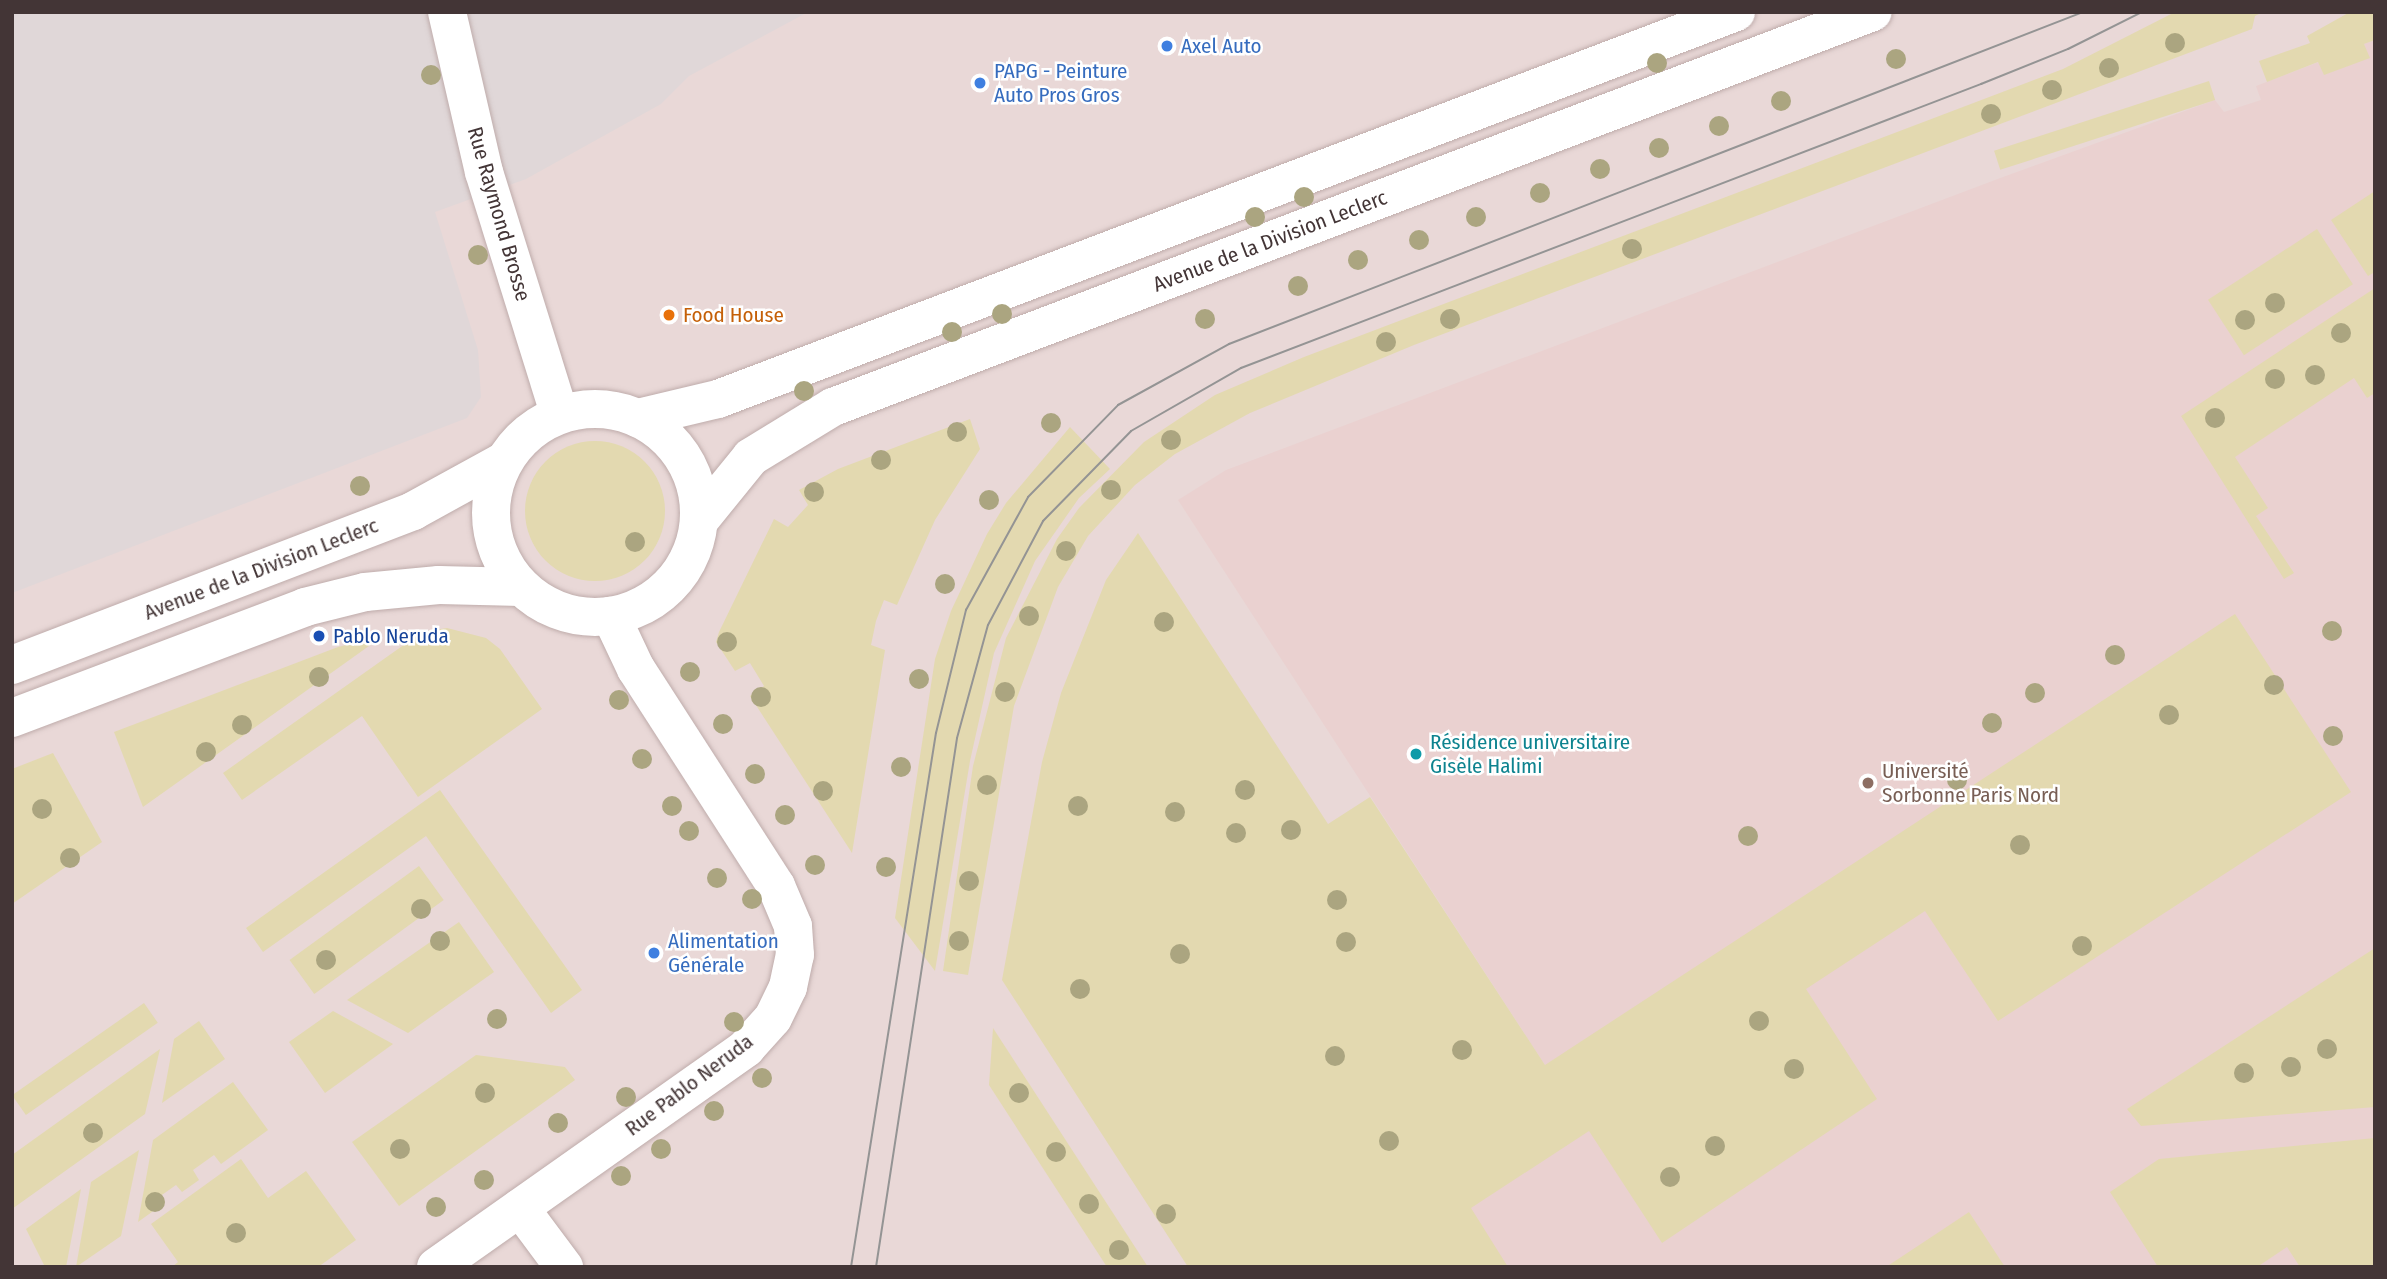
<!DOCTYPE html>
<html>
<head>
<meta charset="utf-8">
<style>
	body { margin:0 }
	#map { position:relative; width:2387px; height:1279px; overflow:hidden; background:#f1e6e5; font-family:"Fira Sans Condensed",sans-serif }
	div>[style] { position:absolute }
	[style*='--x'] { left:calc(var(--x)*1px); top:calc(var(--y)*1px); width:calc(var(--w)*1px); rotate:calc(var(--a)*1deg) }
	.residential>* { inset:0; background:#e9d8d7; transform-origin:0 0 }
	.industrial>* { inset:0; background:#e0d7d8 }
	.education>* { inset:0; background:#ead1d0 }
	.green>* { inset:0; background:#e3d9b0; transform-origin:0 0 }
	.round { border-radius:50% }
	.roads { filter:drop-shadow(0 0 2px #bfacab) drop-shadow(0 0 2px #bfacab) }
	.minor>* { height:38px; margin:-19px; padding:0 19px; transform-origin:19px; border-radius:19px; background:#fff }
	.tertiary>* { height:38px; margin:-19px; padding:0 19px; transform-origin:19px; border-radius:19px; background:#fff }
	.tertiary>.ring { margin:-19px; padding:0; box-sizing:content-box; background:none; border:38px solid #fff; border-radius:50% }
	.tram>* { height:2px; margin:-1px; padding:0 1px; transform-origin:1px; border-radius:1px; background:#949494 }
	.trees>* { width:20px; height:20px; margin:-10px; border-radius:50%; background:#aba580 }
	.dots>* { width:19px; height:19px; translate:-50% -50%; box-sizing:border-box; border:4px solid #fff; border-radius:50% }
	span { translate:-50% -50%; white-space:nowrap; text-align:center; line-height:1.15; -webkit-text-stroke:5px #fff; paint-order:stroke }
	.shop-label { font-size:21px; color:#366cbe }
	.left { translate:0 -50%; text-align:left }
	.street-label { font-size:21px; color:#433536 }
	.food-label { font-size:21px; color:#c56008 }
	.transit-label { font-size:21px; color:#164399 }
	.culture-label { font-size:21px; color:#0d838f }
	.education-label { font-size:21px; color:#785e54 }
	.frame { position:absolute; inset:0; border:14px solid #433536; pointer-events:none }
</style>
</head>
<body>
<div id="map">
	<div class="residential">
		<i style="left:12px;top:12px;width:2363px;height:1255px"></i>
	</div>
	<div class="industrial">
		<i style="clip-path:polygon(12px 12px,808px 12px,689px 76px,661px 104px,526px 179px,435px 212px,478px 350px,481px 397px,467px 418px,12px 593px)"></i>
	</div>
	<div class="education">
		<i style="clip-path:polygon(2375px 40px,2375px 1267px,1237px 1267px,1545px 1065px,1178px 500px,1226px 470px,2003px 177px,2215px 100px,2224px 112px,2261px 100px,2256px 86px,2319px 62px,2369px 58px,2364px 44px)"></i>
	</div>
	<div class="green">
		<i style="clip-path:polygon(2175px 12px,2263px 12px,2255px 16px,2252px 29px,1414px 345px,1250px 413px,1175px 454px,1135px 485px,1088px 536px,1058px 587px,1014px 706px,968px 975px,943px 971px,973px 766px,1006px 638px,1057px 539px,1079px 508px,1144px 442px,1215px 395px,1304px 357px,2063px 69px)"></i>
		<i style="clip-path:polygon(2350px 12px,2375px 12px,2375px 40px,2364px 44px,2370px 58px,2324px 75px,2318px 62px,2267px 82px,2259px 61px,2310px 43px,2307px 36px)"></i>
		<i style="left:2209px;top:81px;width:20px;height:226px;rotate:72deg"></i>
		<i style="clip-path:polygon(2375px 191px,2375px 272px,2368px 276px,2331px 220px)"></i>
		<i style="left:2317px;top:229px;width:66px;height:130px;rotate:57deg"></i>
		<i style="clip-path:polygon(2375px 288px,2375px 393px,2367px 398px,2354px 378px,2235px 457px,2268px 508px,2256px 516px,2294px 573px,2284px 579px,2181px 416px)"></i>
		<i style="clip-path:polygon(970px 419px,980px 449px,935px 520px,897px 605px,884px 600px,876px 621px,871px 645px,885px 650px,852px 853px,750px 696px,764px 686px,750px 663px,735px 671px,716px 642px,719px 632px,774px 519px,788px 527px,808px 505px,799px 490px,838px 469px)"></i>
		<i style="clip-path:polygon(1070px 427px,1110px 469px,1079px 498px,1035px 561px,994px 653px,970px 761px,935px 971px,895px 918px,935px 659px,951px 611px,987px 534px,1006px 503px)"></i>
		<i class="round" style="left:525px;top:441px;width:140px;height:140px"></i>
		<i style="clip-path:polygon(1138px 533px,1328px 824px,1370px 797px,1545px 1065px,2235px 614px,2351px 792px,1998px 1021px,1925px 911px,1806px 989px,1877px 1099px,1662px 1243px,1589px 1131px,1471px 1208px,1508px 1267px,1188px 1267px,1002px 980px,1042px 762px,1061px 693px,1106px 580px)"></i>
		<i style="clip-path:polygon(447px 628px,486px 638px,500px 649px,542px 709px,418px 797px,362px 716px,242px 800px,223px 773px,422px 632px)"></i>
		<i style="clip-path:polygon(383px 636px,143px 807px,114px 732px,338px 647px)"></i>
		<i style="clip-path:polygon(53px 753px,102px 842px,12px 904px,12px 769px)"></i>
		<i style="clip-path:polygon(440px 790px,582px 990px,551px 1013px,426px 836px,263px 952px,246px 928px)"></i>
		<i style="left:419px;top:866px;width:42px;height:160px;rotate:54deg"></i>
		<i style="clip-path:polygon(459px 922px,494px 972px,408px 1033px,347px 1000px)"></i>
		<i style="clip-path:polygon(2375px 948px,2375px 1107px,2141px 1126px,2127px 1109px)"></i>
		<i style="left:144px;top:1003px;width:24px;height:161px;rotate:55deg"></i>
		<i style="clip-path:polygon(333px 1011px,393px 1044px,325px 1093px,289px 1042px)"></i>
		<i style="clip-path:polygon(199px 1021px,225px 1059px,162px 1103px,174px 1039px)"></i>
		<i style="clip-path:polygon(993px 1028px,1148px 1267px,1107px 1267px,989px 1085px)"></i>
		<i style="clip-path:polygon(160px 1049px,145px 1114px,12px 1209px,12px 1155px)"></i>
		<i style="clip-path:polygon(476px 1055px,565px 1067px,575px 1080px,399px 1206px,352px 1142px)"></i>
		<i style="clip-path:polygon(233px 1082px,268px 1130px,221px 1164px,214px 1155px,193px 1170px,199px 1180px,182px 1192px,176px 1185px,159px 1197px,163px 1204px,138px 1222px,153px 1140px)"></i>
		<i style="clip-path:polygon(2375px 1138px,2375px 1267px,2300px 1267px,2287px 1247px,2257px 1267px,2158px 1267px,2110px 1192px,2159px 1159px)"></i>
		<i style="clip-path:polygon(139px 1150px,121px 1236px,76px 1267px,91px 1182px)"></i>
		<i style="clip-path:polygon(241px 1159px,268px 1198px,306px 1171px,356px 1240px,318px 1267px,172px 1267px,178px 1262px,151px 1224px)"></i>
		<i style="clip-path:polygon(81px 1189px,66px 1267px,45px 1267px,26px 1229px)"></i>
		<i style="clip-path:polygon(1969px 1212px,2005px 1267px,1886px 1267px,1945px 1228px)"></i>
	</div>
	<div class="roads">
		<div class="minor">
			<i style="--x:447;--y:12;--w:164;--a:77"></i>
			<i style="--x:484;--y:172;--w:252;--a:72.7"></i>
			<i style="--x:520;--y:1208;--w:74;--a:53.3"></i>
			<i style="--x:436;--y:1267;--w:380;--a:-35.2"></i>
			<i style="--x:746;--y:1048;--w:40;--a:-48"></i>
			<i style="--x:773;--y:1018;--w:34;--a:-64"></i>
			<i style="--x:788;--y:987;--w:33;--a:-78"></i>
			<i style="--x:795;--y:955;--w:29;--a:-94"></i>
			<i style="--x:793;--y:926;--w:43;--a:-113"></i>
			<i style="--x:776;--y:886;--w:258;--a:-122.8"></i>
			<i style="--x:636;--y:669;--w:59;--a:-115.3"></i>
		</div>
		<div class="tertiary">
			<i class="ring" style="left:491px;top:409px;width:170px;height:170px"></i>
			<i style="--x:638;--y:418;--w:82;--a:-13.4"></i>
			<i style="--x:718;--y:399;--w:1089;--a:-20.81"></i>
			<i style="--x:699;--y:521;--w:82;--a:-50.9"></i>
			<i style="--x:751;--y:457;--w:96;--a:-31.4"></i>
			<i style="--x:833;--y:407;--w:1112;--a:-20.8"></i>
			<i style="--x:12;--y:665;--w:430;--a:-21"></i>
			<i style="--x:413;--y:511;--w:104;--a:-28.8"></i>
			<i style="--x:12;--y:718;--w:313;--a:-20.7"></i>
			<i style="--x:305;--y:607;--w:62;--a:-14"></i>
			<i style="--x:365;--y:592;--w:74;--a:-5.4"></i>
			<i style="--x:439;--y:585;--w:82;--a:1.4"></i>
		</div>
	</div>
	<div class="tram">
		<i style="--x:851;--y:1267;--w:541;--a:-80.96"></i>
		<i style="--x:936;--y:733;--w:127;--a:-76.3"></i>
		<i style="--x:966;--y:610;--w:129;--a:-61.2"></i>
		<i style="--x:1028;--y:497;--w:129;--a:-45.6"></i>
		<i style="--x:1118;--y:405;--w:127;--a:-28.8"></i>
		<i style="--x:1229;--y:344;--w:916;--a:-21.24"></i>
		<i style="--x:876;--y:1267;--w:535;--a:-81.29"></i>
		<i style="--x:957;--y:738;--w:117;--a:-74.7"></i>
		<i style="--x:988;--y:625;--w:118;--a:-62.1"></i>
		<i style="--x:1043;--y:521;--w:126;--a:-45.6"></i>
		<i style="--x:1131;--y:431;--w:127;--a:-29.8"></i>
		<i style="--x:1241;--y:368;--w:793;--a:-21"></i>
		<i style="--x:1981;--y:84;--w:94;--a:-21.9"></i>
		<i style="--x:2068;--y:49;--w:83;--a:-26.6"></i>
	</div>
	<div class="trees">
		<i style="left:2175px;top:43px"></i>
		<i style="left:1896px;top:59px"></i>
		<i style="left:1657px;top:63px"></i>
		<i style="left:2109px;top:68px"></i>
		<i style="left:431px;top:75px"></i>
		<i style="left:2052px;top:90px"></i>
		<i style="left:1781px;top:101px"></i>
		<i style="left:1991px;top:114px"></i>
		<i style="left:1719px;top:126px"></i>
		<i style="left:1659px;top:148px"></i>
		<i style="left:1600px;top:169px"></i>
		<i style="left:1540px;top:193px"></i>
		<i style="left:1304px;top:197px"></i>
		<i style="left:1255px;top:217px"></i>
		<i style="left:1476px;top:217px"></i>
		<i style="left:1419px;top:240px"></i>
		<i style="left:1632px;top:249px"></i>
		<i style="left:478px;top:255px"></i>
		<i style="left:1358px;top:260px"></i>
		<i style="left:1298px;top:286px"></i>
		<i style="left:2275px;top:303px"></i>
		<i style="left:1002px;top:314px"></i>
		<i style="left:1205px;top:319px"></i>
		<i style="left:1450px;top:319px"></i>
		<i style="left:2245px;top:320px"></i>
		<i style="left:952px;top:332px"></i>
		<i style="left:2341px;top:333px"></i>
		<i style="left:1386px;top:342px"></i>
		<i style="left:2315px;top:375px"></i>
		<i style="left:2275px;top:379px"></i>
		<i style="left:804px;top:391px"></i>
		<i style="left:2215px;top:418px"></i>
		<i style="left:1051px;top:423px"></i>
		<i style="left:957px;top:432px"></i>
		<i style="left:1171px;top:440px"></i>
		<i style="left:881px;top:460px"></i>
		<i style="left:360px;top:486px"></i>
		<i style="left:1111px;top:490px"></i>
		<i style="left:814px;top:492px"></i>
		<i style="left:989px;top:500px"></i>
		<i style="left:635px;top:542px"></i>
		<i style="left:1066px;top:551px"></i>
		<i style="left:945px;top:584px"></i>
		<i style="left:1029px;top:616px"></i>
		<i style="left:1164px;top:622px"></i>
		<i style="left:2332px;top:631px"></i>
		<i style="left:727px;top:642px"></i>
		<i style="left:2115px;top:655px"></i>
		<i style="left:690px;top:672px"></i>
		<i style="left:319px;top:677px"></i>
		<i style="left:919px;top:679px"></i>
		<i style="left:2274px;top:685px"></i>
		<i style="left:1005px;top:692px"></i>
		<i style="left:2035px;top:693px"></i>
		<i style="left:761px;top:697px"></i>
		<i style="left:619px;top:700px"></i>
		<i style="left:2169px;top:715px"></i>
		<i style="left:1992px;top:723px"></i>
		<i style="left:723px;top:724px"></i>
		<i style="left:242px;top:725px"></i>
		<i style="left:2333px;top:736px"></i>
		<i style="left:206px;top:752px"></i>
		<i style="left:642px;top:759px"></i>
		<i style="left:901px;top:767px"></i>
		<i style="left:755px;top:774px"></i>
		<i style="left:1957px;top:780px"></i>
		<i style="left:987px;top:785px"></i>
		<i style="left:1245px;top:790px"></i>
		<i style="left:823px;top:791px"></i>
		<i style="left:672px;top:806px"></i>
		<i style="left:1078px;top:806px"></i>
		<i style="left:42px;top:809px"></i>
		<i style="left:1175px;top:812px"></i>
		<i style="left:785px;top:815px"></i>
		<i style="left:1291px;top:830px"></i>
		<i style="left:689px;top:831px"></i>
		<i style="left:1236px;top:833px"></i>
		<i style="left:1748px;top:836px"></i>
		<i style="left:2020px;top:845px"></i>
		<i style="left:70px;top:858px"></i>
		<i style="left:815px;top:865px"></i>
		<i style="left:886px;top:867px"></i>
		<i style="left:717px;top:878px"></i>
		<i style="left:969px;top:881px"></i>
		<i style="left:752px;top:899px"></i>
		<i style="left:1337px;top:900px"></i>
		<i style="left:421px;top:909px"></i>
		<i style="left:440px;top:941px"></i>
		<i style="left:959px;top:941px"></i>
		<i style="left:1346px;top:942px"></i>
		<i style="left:2082px;top:946px"></i>
		<i style="left:1180px;top:954px"></i>
		<i style="left:326px;top:960px"></i>
		<i style="left:1080px;top:989px"></i>
		<i style="left:497px;top:1019px"></i>
		<i style="left:1759px;top:1021px"></i>
		<i style="left:734px;top:1022px"></i>
		<i style="left:2327px;top:1049px"></i>
		<i style="left:1462px;top:1050px"></i>
		<i style="left:1335px;top:1056px"></i>
		<i style="left:2291px;top:1067px"></i>
		<i style="left:1794px;top:1069px"></i>
		<i style="left:2244px;top:1073px"></i>
		<i style="left:762px;top:1078px"></i>
		<i style="left:485px;top:1093px"></i>
		<i style="left:1019px;top:1093px"></i>
		<i style="left:626px;top:1097px"></i>
		<i style="left:714px;top:1111px"></i>
		<i style="left:558px;top:1123px"></i>
		<i style="left:93px;top:1133px"></i>
		<i style="left:1389px;top:1141px"></i>
		<i style="left:1715px;top:1146px"></i>
		<i style="left:400px;top:1149px"></i>
		<i style="left:661px;top:1149px"></i>
		<i style="left:1056px;top:1152px"></i>
		<i style="left:621px;top:1176px"></i>
		<i style="left:1670px;top:1177px"></i>
		<i style="left:484px;top:1180px"></i>
		<i style="left:155px;top:1202px"></i>
		<i style="left:1089px;top:1204px"></i>
		<i style="left:436px;top:1207px"></i>
		<i style="left:1166px;top:1214px"></i>
		<i style="left:236px;top:1233px"></i>
		<i style="left:1119px;top:1250px"></i>
	</div>
	<div class="dots">
		<i style="left:1167px;top:46px;background:#3f7fe0"></i>
		<i style="left:980px;top:83px;background:#3f7fe0"></i>
		<i style="left:669px;top:315px;background:#e8710a"></i>
		<i style="left:319px;top:636px;background:#1a4fb4"></i>
		<i style="left:1416px;top:754px;background:#0f9aa8"></i>
		<i style="left:1868px;top:783px;background:#8d6e63"></i>
		<i style="left:654px;top:953px;background:#3f7fe0"></i>
	</div>
	<div class="shop-label">
		<span class="left" style="left:1181px;top:46px">Axel Auto</span>
		<span class="left" style="left:994px;top:83px">PAPG - Peinture<br>Auto Pros Gros</span>
		<span class="left" style="left:668px;top:953px">Alimentation<br>Générale</span>
	</div>
	<div class="street-label">
		<span style="left:499px;top:214px;rotate:74deg">Rue Raymond Brosse</span>
		<span style="left:1270px;top:241px;rotate:-21deg">Avenue de la Division Leclerc</span>
		<span style="left:261px;top:569px;rotate:-21deg">Avenue de la Division Leclerc</span>
		<span style="left:689px;top:1085px;rotate:-37deg">Rue Pablo Neruda</span>
	</div>
	<div class="food-label">
		<span class="left" style="left:683px;top:315px">Food House</span>
	</div>
	<div class="transit-label">
		<span class="left" style="left:333px;top:636px">Pablo Neruda</span>
	</div>
	<div class="culture-label">
		<span class="left" style="left:1430px;top:754px">Résidence universitaire<br>Gisèle Halimi</span>
	</div>
	<div class="education-label">
		<span class="left" style="left:1882px;top:783px">Université<br>Sorbonne Paris Nord</span>
	</div>
	<div class="frame"></div>
</div>
</body>
</html>
